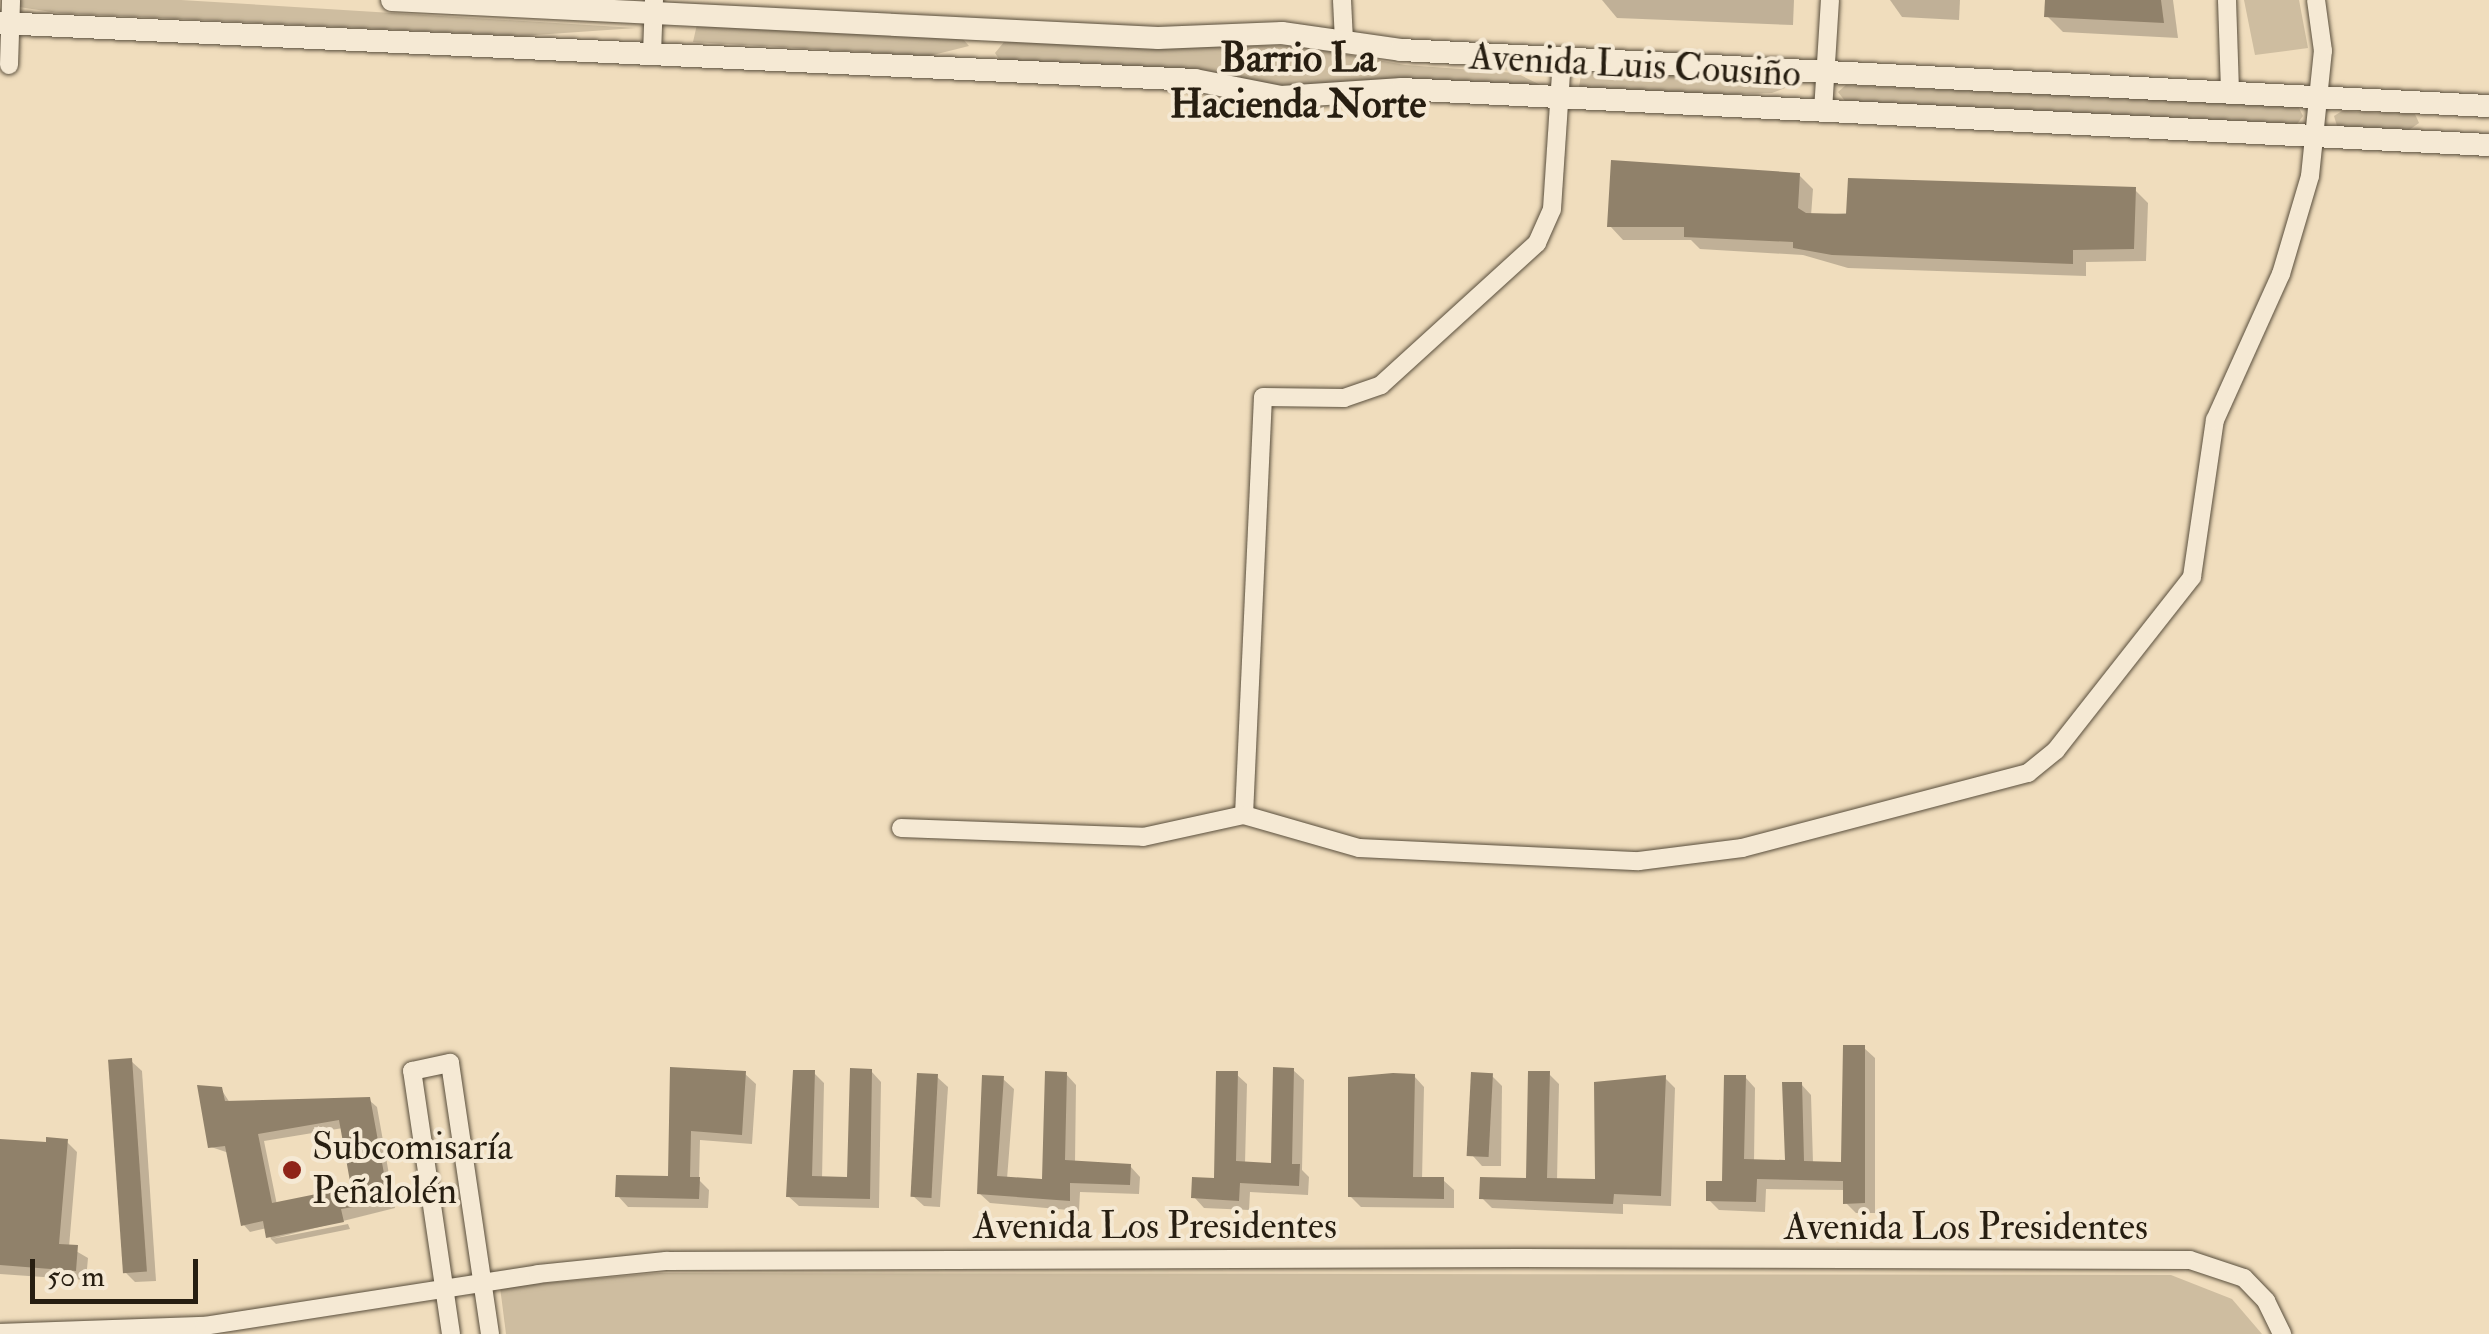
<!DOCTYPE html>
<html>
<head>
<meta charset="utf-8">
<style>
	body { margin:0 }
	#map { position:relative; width:2489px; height:1334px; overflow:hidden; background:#f0ddbd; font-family:"IM FELL Double Pica",serif }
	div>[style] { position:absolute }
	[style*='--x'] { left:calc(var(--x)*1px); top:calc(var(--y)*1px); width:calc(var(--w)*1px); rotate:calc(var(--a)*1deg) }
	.green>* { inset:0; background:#cebda0 }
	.shadow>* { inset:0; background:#0003 }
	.building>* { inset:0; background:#90816a; transform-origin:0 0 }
	.roads { filter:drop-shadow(0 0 2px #594e3c) drop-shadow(0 0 2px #594e3c) }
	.minor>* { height:18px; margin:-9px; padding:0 9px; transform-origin:9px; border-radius:9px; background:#f5e9d4 }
	.tertiary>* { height:22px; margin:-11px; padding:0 11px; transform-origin:11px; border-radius:11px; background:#f5e9d4 }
	.dots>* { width:28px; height:28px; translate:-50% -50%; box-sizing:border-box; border:5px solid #f5e9d4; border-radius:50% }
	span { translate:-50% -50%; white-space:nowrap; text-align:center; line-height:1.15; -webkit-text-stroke:8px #f5e9d4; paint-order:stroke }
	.street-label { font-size:38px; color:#271e11 }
	.poi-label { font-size:38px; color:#271e11 }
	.left { translate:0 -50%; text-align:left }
	.neighbourhood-label { font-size:40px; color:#271e11; font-weight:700 }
	.scale { position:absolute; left:30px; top:1259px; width:168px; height:45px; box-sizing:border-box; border:5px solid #271e11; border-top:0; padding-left:12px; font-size:30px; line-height:35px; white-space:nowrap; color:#271e11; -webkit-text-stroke:8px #f5e9d4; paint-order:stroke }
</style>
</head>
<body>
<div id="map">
	<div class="green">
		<i style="clip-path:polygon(18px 0,181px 0,636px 28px,521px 36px,58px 13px,19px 7px)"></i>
		<i style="clip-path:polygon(2244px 0,2299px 0,2308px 48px,2255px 55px)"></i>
		<i style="clip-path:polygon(698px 20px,963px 39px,969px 46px,929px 56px,693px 42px)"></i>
		<i style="clip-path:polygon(1004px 42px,1299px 46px,1405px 65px,1516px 73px,1549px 89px,1282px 88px,1003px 65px,995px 53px)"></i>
		<i style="clip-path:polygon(1582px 69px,1808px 79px,1772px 93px,1710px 95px,1579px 87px)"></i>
		<i style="clip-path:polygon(1846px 85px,2298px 106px,2303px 116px,2297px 124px,1845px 101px,1838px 92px)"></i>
		<i style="clip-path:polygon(2342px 111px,2415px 114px,2419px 123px,2409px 130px,2337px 126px,2334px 116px)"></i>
		<i style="clip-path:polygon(658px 1273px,2171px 1275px,2232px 1299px,2262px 1334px,506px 1334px,500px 1287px)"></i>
	</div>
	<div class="shadow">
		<i style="clip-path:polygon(1602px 0,1794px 0,1793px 25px,1617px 18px)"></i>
		<i style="clip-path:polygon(1890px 0,1960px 0,1959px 20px,1902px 17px)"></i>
		<i style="clip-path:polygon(2048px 0,2173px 0,2178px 38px,2063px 32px,2047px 16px)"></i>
		<i style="clip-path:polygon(1799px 175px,1813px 189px,1811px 216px,2134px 189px,2148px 203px,2146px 261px,2086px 262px,2086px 276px,1848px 268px,1803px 255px,1700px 249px,1691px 240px,1623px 240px,1610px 226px)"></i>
		<i style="clip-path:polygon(1864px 1048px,1875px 1058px,1875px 1213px,1856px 1213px,1846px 1203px,1845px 1190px,1766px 1189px,1765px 1212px,1719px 1210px,1709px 1200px,1724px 1184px,1745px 1077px,1755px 1088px,1754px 1162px,1787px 1163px,1801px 1084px,1811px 1095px,1813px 1163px,1843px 1164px)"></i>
		<i style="clip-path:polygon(131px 1061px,142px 1071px,156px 1281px,135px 1282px,125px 1272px)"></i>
		<i style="clip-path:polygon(673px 1070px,745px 1074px,756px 1084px,752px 1144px,700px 1140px,699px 1180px,709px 1190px,708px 1208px,628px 1207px,618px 1196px,670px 1179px)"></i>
		<i style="clip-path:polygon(1293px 1070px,1304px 1080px,1302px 1170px,1309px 1177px,1308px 1195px,1250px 1192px,1249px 1210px,1204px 1208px,1194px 1197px,1216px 1181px,1236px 1074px,1247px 1084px,1245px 1164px,1273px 1166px)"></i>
		<i style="clip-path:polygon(871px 1071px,881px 1082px,879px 1208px,799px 1206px,788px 1196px,814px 1073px,824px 1083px,822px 1179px,850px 1179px)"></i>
		<i style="clip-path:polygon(1066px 1074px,1076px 1085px,1075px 1163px,1130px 1166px,1140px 1177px,1139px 1194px,1080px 1192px,1079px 1211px,990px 1203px,979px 1193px,1003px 1079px,1014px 1089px,1007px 1179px,1045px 1181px)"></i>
		<i style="clip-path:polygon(1549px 1074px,1559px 1084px,1557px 1181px,1597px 1182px,1665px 1078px,1675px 1088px,1671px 1206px,1623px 1204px,1623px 1214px,1492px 1208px,1482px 1198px,1528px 1181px)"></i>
		<i style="clip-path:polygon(1414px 1076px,1424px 1087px,1422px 1180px,1443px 1180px,1454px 1190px,1454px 1208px,1361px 1207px,1350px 1196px)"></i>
		<i style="clip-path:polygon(1492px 1076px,1502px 1086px,1501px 1166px,1482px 1166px,1472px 1155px)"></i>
		<i style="clip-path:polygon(937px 1077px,948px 1087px,940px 1207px,924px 1206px,913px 1196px)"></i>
		<i style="clip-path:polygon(evenodd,221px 1089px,230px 1103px,369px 1100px,377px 1107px,395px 1208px,271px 1239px,267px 1228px,250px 1232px,243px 1224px,229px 1153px,211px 1147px,221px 1089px,343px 1128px,353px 1189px,277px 1205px,264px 1141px,343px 1128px)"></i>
		<i style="clip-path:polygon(0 1142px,67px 1142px,77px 1152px,69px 1247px,88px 1258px,86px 1280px,0 1274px)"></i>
		<i style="clip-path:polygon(348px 1224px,350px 1229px,276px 1244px,271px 1239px)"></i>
	</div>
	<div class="building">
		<i style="clip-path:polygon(2045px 0,2161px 0,2164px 23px,2044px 17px)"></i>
		<i style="clip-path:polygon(1611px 160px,1800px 173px,1798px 208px,1806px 213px,1846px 214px,1848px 178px,2136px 187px,2134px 249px,2073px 250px,2073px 264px,1832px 255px,1793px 248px,1793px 242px,1684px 237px,1684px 227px,1607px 227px)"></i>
		<i style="clip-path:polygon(1843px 1045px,1865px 1045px,1865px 1203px,1843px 1204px,1843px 1181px,1757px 1179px,1756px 1202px,1706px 1201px,1706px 1181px,1722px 1181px,1724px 1075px,1746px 1075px,1744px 1159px,1785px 1160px,1782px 1082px,1802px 1082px,1804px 1161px,1841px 1162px)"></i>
		<i style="left:132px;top:1058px;width:214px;height:24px;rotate:86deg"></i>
		<i style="clip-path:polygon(670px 1067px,746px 1071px,742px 1135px,691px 1131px,690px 1177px,700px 1177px,699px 1199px,615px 1197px,616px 1175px,668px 1176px)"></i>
		<i style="clip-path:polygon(1273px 1067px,1294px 1068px,1292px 1164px,1300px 1164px,1299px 1186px,1240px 1183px,1239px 1201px,1191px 1198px,1192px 1177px,1214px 1178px,1216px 1071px,1238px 1071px,1236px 1161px,1271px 1163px)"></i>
		<i style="clip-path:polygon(850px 1068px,872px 1069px,870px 1199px,786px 1197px,793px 1070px,815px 1070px,812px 1176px,847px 1177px)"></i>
		<i style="clip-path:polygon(1045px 1071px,1067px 1072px,1065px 1160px,1131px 1164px,1130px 1185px,1070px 1183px,1070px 1201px,977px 1194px,982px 1075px,1004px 1076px,997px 1176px,1042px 1179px)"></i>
		<i style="clip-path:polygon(1528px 1071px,1550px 1071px,1547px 1178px,1595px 1179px,1594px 1082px,1666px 1075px,1661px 1196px,1614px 1194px,1613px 1204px,1479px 1199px,1480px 1177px,1526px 1178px)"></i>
		<i style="left:1471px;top:1072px;width:22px;height:84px;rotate:3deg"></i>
		<i style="left:917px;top:1073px;width:21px;height:124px;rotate:3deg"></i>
		<i style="clip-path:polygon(1393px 1073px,1415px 1074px,1413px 1177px,1444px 1177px,1444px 1199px,1348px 1197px,1348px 1077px)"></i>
		<i style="clip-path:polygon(evenodd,197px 1085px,222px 1087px,225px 1101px,370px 1097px,389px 1201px,341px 1209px,344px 1222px,266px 1238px,263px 1221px,241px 1226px,225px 1146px,208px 1148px,197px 1085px,339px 1120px,351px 1187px,272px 1203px,258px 1134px,339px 1120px)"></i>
		<i style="clip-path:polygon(46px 1137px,68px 1139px,59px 1244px,78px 1245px,76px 1271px,0 1265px,0 1139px,46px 1142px)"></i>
	</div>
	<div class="roads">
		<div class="minor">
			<i style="--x:1342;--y:0;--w:41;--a:87.2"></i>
			<i style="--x:2227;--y:0;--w:92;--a:88.1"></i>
			<i style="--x:652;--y:54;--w:54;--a:-87.9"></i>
			<i style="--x:9;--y:65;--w:65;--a:-88.2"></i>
			<i style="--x:1823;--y:111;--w:111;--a:-86.4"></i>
			<i style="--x:1244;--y:815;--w:418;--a:-87.4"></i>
			<i style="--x:1263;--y:397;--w:81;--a:0.7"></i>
			<i style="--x:1344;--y:398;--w:39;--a:-19"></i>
			<i style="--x:1381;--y:385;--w:211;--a:-42.3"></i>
			<i style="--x:1537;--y:243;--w:37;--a:-66"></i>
			<i style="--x:1552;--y:209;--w:150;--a:-86.2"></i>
			<i style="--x:901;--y:828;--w:242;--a:2.1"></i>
			<i style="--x:1143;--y:837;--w:103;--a:-12.3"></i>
			<i style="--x:1244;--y:815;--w:120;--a:16"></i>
			<i style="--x:1359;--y:848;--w:280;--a:2.7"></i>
			<i style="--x:1639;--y:861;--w:104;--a:-7.2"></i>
			<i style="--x:1742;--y:848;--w:296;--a:-14.7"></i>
			<i style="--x:2028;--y:773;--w:36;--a:-39"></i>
			<i style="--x:2056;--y:750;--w:220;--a:-51.8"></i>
			<i style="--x:2192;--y:577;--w:159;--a:-81.7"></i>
			<i style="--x:2215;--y:420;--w:160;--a:-65.7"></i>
			<i style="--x:2281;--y:274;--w:102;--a:-73.5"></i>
			<i style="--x:2310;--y:176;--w:126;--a:-84.1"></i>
			<i style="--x:2323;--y:51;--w:51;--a:-97.8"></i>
			<i style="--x:0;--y:1333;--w:204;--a:-2"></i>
			<i style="--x:204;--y:1326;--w:338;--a:-8.8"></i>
			<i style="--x:538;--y:1274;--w:129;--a:-5.8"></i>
			<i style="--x:666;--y:1261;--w:855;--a:-0.2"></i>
			<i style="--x:1521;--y:1258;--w:669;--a:0.17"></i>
			<i style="--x:2190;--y:1260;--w:57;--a:18.4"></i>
			<i style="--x:2244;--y:1278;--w:32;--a:46"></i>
			<i style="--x:2266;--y:1301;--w:37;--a:64"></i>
			<i style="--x:451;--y:1334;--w:266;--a:-98.4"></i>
			<i style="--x:412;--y:1071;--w:39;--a:-12"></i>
			<i style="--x:450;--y:1063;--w:274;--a:81.6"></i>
		</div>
		<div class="tertiary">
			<i style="--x:392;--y:0;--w:767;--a:2.84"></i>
			<i style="--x:1158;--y:38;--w:124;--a:-2.3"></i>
			<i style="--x:1282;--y:33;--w:120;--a:8.1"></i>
			<i style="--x:1401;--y:50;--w:1089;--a:2.95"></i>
			<i style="--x:0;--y:23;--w:1196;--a:2.73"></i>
			<i style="--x:1195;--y:80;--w:88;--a:11.2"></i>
			<i style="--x:1281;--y:97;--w:121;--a:-3.8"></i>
			<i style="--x:1402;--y:89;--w:1088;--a:2.95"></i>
		</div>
	</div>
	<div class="dots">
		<i style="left:292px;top:1170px;background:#8f2418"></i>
	</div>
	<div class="street-label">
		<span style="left:1635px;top:66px;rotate:3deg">Avenida Luis Cousiño</span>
		<span style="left:1155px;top:1227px">Avenida Los Presidentes</span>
		<span style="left:1966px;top:1228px">Avenida Los Presidentes</span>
	</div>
	<div class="poi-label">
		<span class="left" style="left:312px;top:1170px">Subcomisaría<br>Peñalolén</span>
	</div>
	<div class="neighbourhood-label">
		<span style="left:1298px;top:82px">Barrio La<br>Hacienda Norte</span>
	</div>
	<div class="scale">50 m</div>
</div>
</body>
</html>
